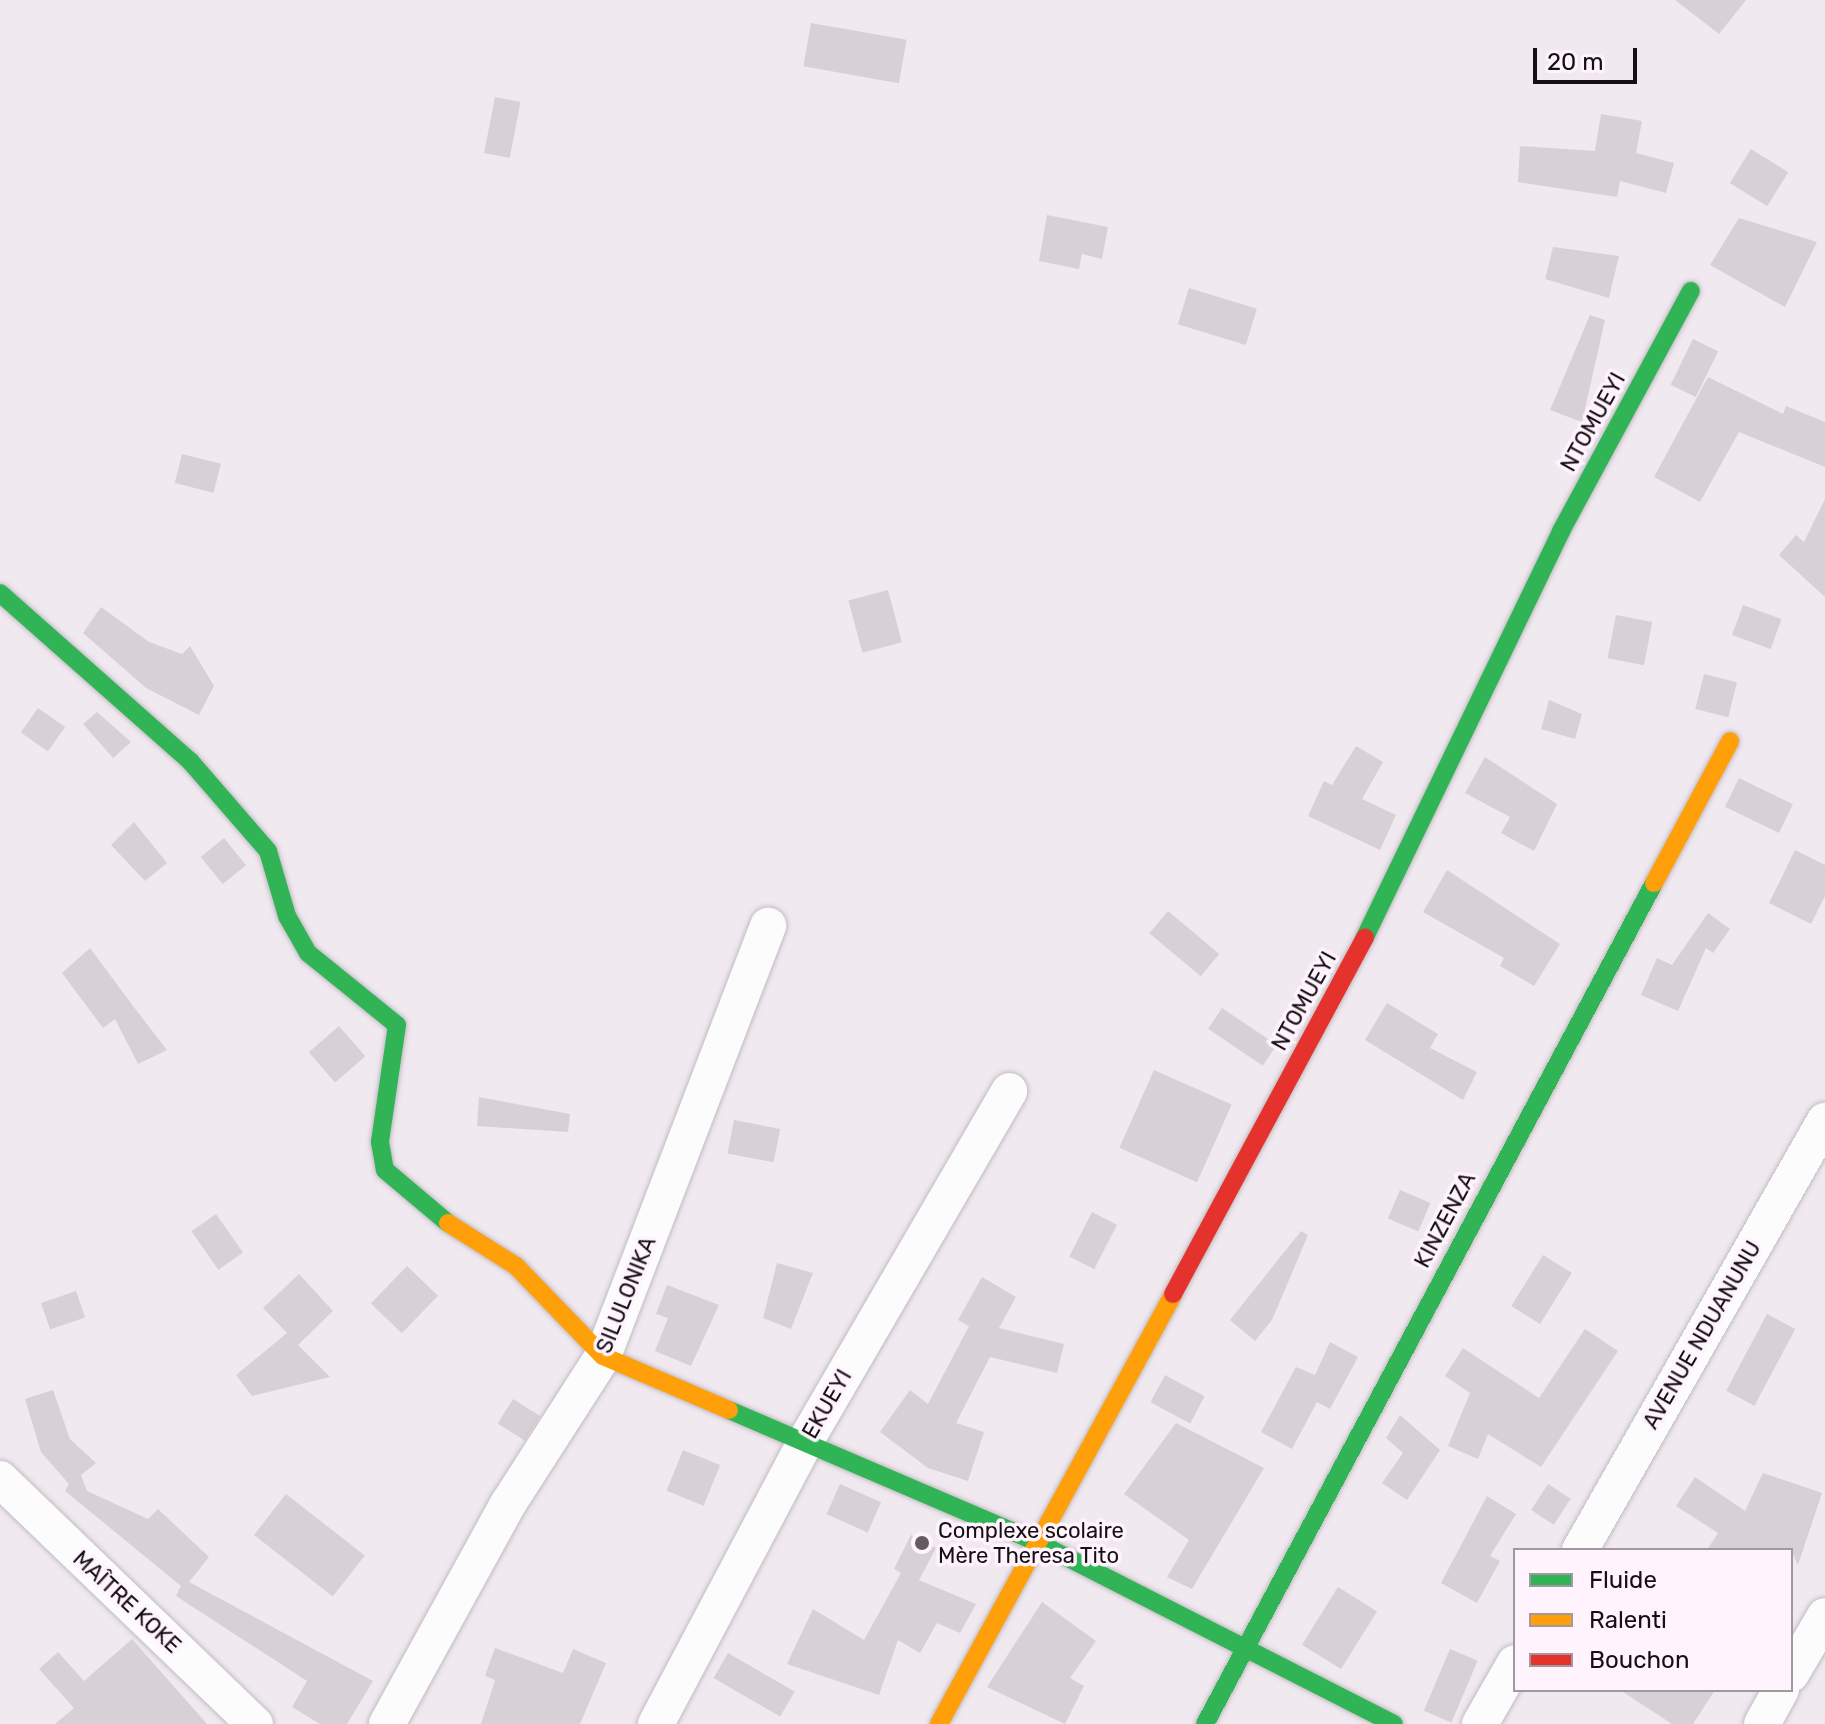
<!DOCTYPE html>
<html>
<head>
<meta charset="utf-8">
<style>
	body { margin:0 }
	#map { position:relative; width:1825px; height:1724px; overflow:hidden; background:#f0e9f0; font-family:Rubik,sans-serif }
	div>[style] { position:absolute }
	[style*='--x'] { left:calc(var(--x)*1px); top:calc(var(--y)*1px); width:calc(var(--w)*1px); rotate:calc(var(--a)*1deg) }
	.building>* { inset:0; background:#d7d1d7; transform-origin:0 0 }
	.roads { filter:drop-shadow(0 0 2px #c1bcc1) drop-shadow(0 0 2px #c1bcc1) }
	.street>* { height:36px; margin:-18px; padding:0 18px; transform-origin:18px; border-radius:18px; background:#fdfcfd }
	.fast>* { height:18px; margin:-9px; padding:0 9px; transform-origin:9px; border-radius:9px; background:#30b455 }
	.slow>* { height:18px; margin:-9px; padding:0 9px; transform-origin:9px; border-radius:9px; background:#ff9f0a }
	.jam>* { height:18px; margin:-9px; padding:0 9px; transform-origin:9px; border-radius:9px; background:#e5322d }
	.dots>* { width:22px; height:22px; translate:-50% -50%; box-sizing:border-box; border:4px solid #fff4fe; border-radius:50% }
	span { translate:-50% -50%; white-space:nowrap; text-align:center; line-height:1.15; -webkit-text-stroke:7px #fff4fe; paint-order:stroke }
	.street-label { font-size:22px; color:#151014 }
	.poi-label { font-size:22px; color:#151014 }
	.left { translate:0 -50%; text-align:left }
	.legend { position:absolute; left:1513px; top:1548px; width:280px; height:144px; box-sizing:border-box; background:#fff4fe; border:2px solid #a199a0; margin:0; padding:10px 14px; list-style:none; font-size:24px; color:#151014 }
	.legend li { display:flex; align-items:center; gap:16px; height:40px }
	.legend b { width:40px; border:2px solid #a199a0 }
	.scale { position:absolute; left:1533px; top:48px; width:104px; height:36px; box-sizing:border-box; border:4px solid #151014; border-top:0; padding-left:10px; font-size:24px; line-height:28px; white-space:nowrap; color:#151014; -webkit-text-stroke:6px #fff4fe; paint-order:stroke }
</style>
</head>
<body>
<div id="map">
	<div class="building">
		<i style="clip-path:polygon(1675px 0,1746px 0,1719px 34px)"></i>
		<i style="left:811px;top:23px;width:97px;height:44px;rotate:10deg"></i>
		<i style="left:495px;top:97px;width:26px;height:57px;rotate:11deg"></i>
		<i style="clip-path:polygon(1601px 114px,1642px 121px,1636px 153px,1674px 163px,1666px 193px,1620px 181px,1617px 197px,1518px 182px,1520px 146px,1595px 151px)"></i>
		<i style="left:1751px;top:149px;width:44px;height:40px;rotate:32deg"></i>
		<i style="clip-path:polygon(1047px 215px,1108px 227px,1102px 259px,1082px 254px,1079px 269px,1039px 261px)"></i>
		<i style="clip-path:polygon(1739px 218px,1817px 242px,1785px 307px,1710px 265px)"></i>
		<i style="clip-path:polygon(1553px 247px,1619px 256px,1609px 298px,1545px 279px)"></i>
		<i style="left:1189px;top:288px;width:71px;height:38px;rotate:17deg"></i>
		<i style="clip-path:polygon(1590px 315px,1605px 320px,1582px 422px,1550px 410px)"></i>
		<i style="left:1693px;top:339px;width:28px;height:51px;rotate:26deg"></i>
		<i style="clip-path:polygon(1708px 377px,1783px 414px,1786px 406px,1825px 422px,1825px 467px,1739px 432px,1700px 502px,1654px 477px)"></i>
		<i style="left:182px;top:454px;width:40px;height:30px;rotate:14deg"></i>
		<i style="clip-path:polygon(1825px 499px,1825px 597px,1779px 555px,1796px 535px,1804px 542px)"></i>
		<i style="left:888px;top:590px;width:54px;height:41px;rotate:75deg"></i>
		<i style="left:1743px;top:605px;width:41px;height:32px;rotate:20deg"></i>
		<i style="clip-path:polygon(101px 607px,149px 642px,182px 654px,190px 646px,214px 686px,199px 715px,146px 688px,83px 633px)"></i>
		<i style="left:1616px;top:615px;width:37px;height:44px;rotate:11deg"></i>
		<i style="left:1704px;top:674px;width:34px;height:36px;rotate:14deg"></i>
		<i style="clip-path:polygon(1549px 700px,1582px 714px,1575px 739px,1541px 729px)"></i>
		<i style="left:38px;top:708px;width:33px;height:30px;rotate:35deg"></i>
		<i style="clip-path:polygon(97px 712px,131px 742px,113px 758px,83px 724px)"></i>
		<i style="clip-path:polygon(1356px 746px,1383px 762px,1362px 799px,1396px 815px,1380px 850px,1308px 816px,1324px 781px,1332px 785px)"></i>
		<i style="clip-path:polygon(1485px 757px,1557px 804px,1534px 851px,1501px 833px,1510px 817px,1465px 793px)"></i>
		<i style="left:1739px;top:778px;width:60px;height:32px;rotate:26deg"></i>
		<i style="clip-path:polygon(134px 822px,167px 863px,145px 881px,111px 845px)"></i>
		<i style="left:224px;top:838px;width:35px;height:30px;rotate:51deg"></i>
		<i style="clip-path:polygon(1795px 850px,1825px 865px,1825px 896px,1811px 924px,1769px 903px)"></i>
		<i style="clip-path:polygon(1447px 870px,1560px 944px,1534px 986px,1500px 966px,1504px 958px,1423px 912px)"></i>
		<i style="left:1168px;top:911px;width:67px;height:29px;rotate:40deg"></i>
		<i style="clip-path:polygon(1708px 913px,1730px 929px,1713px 953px,1706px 948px,1678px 1011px,1641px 995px,1657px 958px,1672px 965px)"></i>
		<i style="clip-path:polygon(90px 948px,133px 1006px,167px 1050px,138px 1064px,115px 1019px,103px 1028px,62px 973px)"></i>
		<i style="clip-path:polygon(1387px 1003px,1438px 1034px,1430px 1048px,1477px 1072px,1463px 1100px,1365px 1040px)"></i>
		<i style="left:1222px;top:1008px;width:66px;height:25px;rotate:34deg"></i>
		<i style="left:339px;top:1026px;width:40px;height:40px;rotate:49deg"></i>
		<i style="left:1154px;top:1070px;width:85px;height:85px;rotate:24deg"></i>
		<i style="clip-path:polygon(479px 1097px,570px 1114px,568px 1132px,477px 1126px)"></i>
		<i style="left:734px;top:1120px;width:47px;height:34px;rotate:11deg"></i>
		<i style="left:1400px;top:1190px;width:33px;height:31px;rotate:23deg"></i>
		<i style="left:1092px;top:1212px;width:28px;height:50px;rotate:27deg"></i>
		<i style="left:216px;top:1214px;width:47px;height:30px;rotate:55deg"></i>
		<i style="clip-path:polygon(1301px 1231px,1308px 1235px,1272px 1320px,1255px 1341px,1230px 1320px)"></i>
		<i style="left:1543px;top:1255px;width:34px;height:60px;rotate:32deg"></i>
		<i style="clip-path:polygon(777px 1263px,813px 1273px,791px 1329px,763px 1318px)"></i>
		<i style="left:407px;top:1266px;width:43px;height:52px;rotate:44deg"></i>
		<i style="clip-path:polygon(299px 1274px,333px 1311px,298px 1345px,330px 1377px,252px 1396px,236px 1375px,287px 1333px,263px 1308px)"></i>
		<i style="clip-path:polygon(982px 1277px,1016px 1297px,999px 1328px,1064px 1344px,1057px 1373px,990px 1357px,956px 1423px,984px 1432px,968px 1481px,928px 1468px,880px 1432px,910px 1390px,928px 1404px,969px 1326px,958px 1320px)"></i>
		<i style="clip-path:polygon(667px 1285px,719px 1305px,691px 1366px,655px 1351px,668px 1318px,656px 1314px)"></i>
		<i style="left:76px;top:1291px;width:28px;height:37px;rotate:71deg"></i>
		<i style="left:1767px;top:1314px;width:32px;height:87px;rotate:28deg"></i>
		<i style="clip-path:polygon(1585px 1329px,1618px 1351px,1541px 1467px,1488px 1434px,1478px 1459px,1448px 1446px,1470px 1393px,1445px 1376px,1463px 1348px,1539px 1398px)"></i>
		<i style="clip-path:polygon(1330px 1342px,1358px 1357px,1330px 1409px,1317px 1402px,1292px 1449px,1261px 1432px,1296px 1367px,1315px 1375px)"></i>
		<i style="left:1165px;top:1375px;width:45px;height:31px;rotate:28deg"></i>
		<i style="clip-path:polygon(53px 1390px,70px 1439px,96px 1463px,81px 1475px,87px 1491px,148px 1519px,158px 1509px,209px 1557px,189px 1582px,373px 1681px,347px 1724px,320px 1724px,292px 1707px,307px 1681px,176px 1596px,181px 1586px,65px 1491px,69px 1484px,41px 1452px,25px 1399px)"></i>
		<i style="left:513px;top:1399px;width:32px;height:29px;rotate:32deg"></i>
		<i style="clip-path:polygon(1400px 1415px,1440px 1450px,1407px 1500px,1382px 1483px,1403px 1453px,1386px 1438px)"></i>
		<i style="clip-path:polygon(1176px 1423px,1264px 1468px,1192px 1589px,1167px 1577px,1189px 1540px,1124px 1494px)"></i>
		<i style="left:683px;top:1450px;width:40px;height:44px;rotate:22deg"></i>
		<i style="clip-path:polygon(1763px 1473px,1822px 1493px,1798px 1565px,1791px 1550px,1707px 1550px,1718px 1533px,1676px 1506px,1695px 1477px,1745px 1511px)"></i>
		<i style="left:840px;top:1484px;width:45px;height:33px;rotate:24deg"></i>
		<i style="left:1548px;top:1484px;width:27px;height:31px;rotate:33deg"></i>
		<i style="left:286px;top:1494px;width:100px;height:52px;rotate:38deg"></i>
		<i style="clip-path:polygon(1487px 1496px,1516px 1514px,1490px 1556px,1500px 1561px,1477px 1603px,1441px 1583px)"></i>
		<i style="clip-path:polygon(911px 1535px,936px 1548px,919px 1580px,976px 1604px,960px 1633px,937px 1623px,920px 1653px,898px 1640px,879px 1695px,787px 1664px,813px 1609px,864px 1640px,901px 1573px,894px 1569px)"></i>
		<i style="left:1338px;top:1587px;width:46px;height:68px;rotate:32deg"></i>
		<i style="clip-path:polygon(1042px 1602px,1096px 1641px,1070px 1678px,1084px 1686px,1065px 1724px,987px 1687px)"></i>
		<i style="clip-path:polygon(132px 1639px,207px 1724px,55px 1724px,74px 1708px,39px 1669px,58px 1652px,84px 1681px)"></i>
		<i style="clip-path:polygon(495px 1648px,563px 1673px,573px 1649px,606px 1663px,580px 1724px,481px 1724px,495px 1680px,485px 1676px)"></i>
		<i style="left:1450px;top:1649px;width:30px;height:67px;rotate:23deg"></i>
		<i style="left:728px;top:1653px;width:77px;height:29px;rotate:30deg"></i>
		<i style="clip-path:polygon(1620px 1690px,1715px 1690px,1693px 1724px,1672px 1724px)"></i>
	</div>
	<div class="roads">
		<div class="street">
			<i style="--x:0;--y:1479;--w:354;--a:43.9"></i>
			<i style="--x:1580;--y:1550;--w:494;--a:-60.3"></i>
			<i style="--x:1791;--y:1674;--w:67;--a:-59.6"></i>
			<i style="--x:387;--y:1724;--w:251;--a:-61.2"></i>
			<i style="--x:508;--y:1504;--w:176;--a:-57.3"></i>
			<i style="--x:603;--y:1356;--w:461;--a:-69"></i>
			<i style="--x:656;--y:1724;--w:319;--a:-62.1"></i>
			<i style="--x:805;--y:1442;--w:406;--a:-59.8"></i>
			<i style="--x:1480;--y:1724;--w:70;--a:-60.2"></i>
			<i style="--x:1762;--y:1724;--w:39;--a:-61"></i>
		</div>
		<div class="fast">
			<i style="--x:0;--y:593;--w:254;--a:41.5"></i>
			<i style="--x:190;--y:761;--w:119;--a:49.1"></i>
			<i style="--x:268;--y:851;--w:68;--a:73.7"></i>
			<i style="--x:287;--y:916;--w:43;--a:60.4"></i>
			<i style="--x:308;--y:953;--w:114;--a:39"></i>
			<i style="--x:397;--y:1025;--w:118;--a:98.3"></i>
			<i style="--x:380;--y:1142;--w:28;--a:80"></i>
			<i style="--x:385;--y:1170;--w:82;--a:40.1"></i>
			<i style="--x:1365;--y:937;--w:451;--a:-64.2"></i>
			<i style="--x:1561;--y:531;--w:273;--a:-61.6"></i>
			<i style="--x:729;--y:1410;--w:331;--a:23.2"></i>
			<i style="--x:1033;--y:1540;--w:405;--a:27"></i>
			<i style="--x:1205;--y:1724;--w:953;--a:-61.9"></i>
		</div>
		<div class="slow">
			<i style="--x:1654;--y:883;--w:161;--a:-61.8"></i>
			<i style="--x:448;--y:1223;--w:80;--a:32.3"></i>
			<i style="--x:516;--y:1266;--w:125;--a:46"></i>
			<i style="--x:603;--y:1356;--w:137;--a:23.2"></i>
			<i style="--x:939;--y:1724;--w:490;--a:-61.4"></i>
		</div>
		<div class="jam">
			<i style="--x:1173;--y:1294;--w:405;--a:-61.7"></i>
		</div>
	</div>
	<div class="dots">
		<i style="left:922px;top:1543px;background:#625c61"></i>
	</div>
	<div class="street-label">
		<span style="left:1593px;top:422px;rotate:-61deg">NTOMUEYI</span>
		<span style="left:1304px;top:1001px;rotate:-61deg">NTOMUEYI</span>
		<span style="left:1445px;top:1220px;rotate:-62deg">KINZENZA</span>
		<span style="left:626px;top:1295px;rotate:-68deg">SILULONIKA</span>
		<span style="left:1702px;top:1335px;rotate:-60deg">AVENUE NDUANUNU</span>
		<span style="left:827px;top:1404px;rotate:-60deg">EKUEYI</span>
		<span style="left:127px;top:1602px;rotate:43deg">MAÎTRE KOKE</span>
	</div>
	<div class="poi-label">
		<span class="left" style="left:938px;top:1543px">Complexe scolaire<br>Mère Theresa Tito</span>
	</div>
	<ul class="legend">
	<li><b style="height:10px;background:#30b455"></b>Fluide</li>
	<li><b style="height:10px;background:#ff9f0a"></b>Ralenti</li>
	<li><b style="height:10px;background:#e5322d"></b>Bouchon</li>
	</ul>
	<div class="scale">20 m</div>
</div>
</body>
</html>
